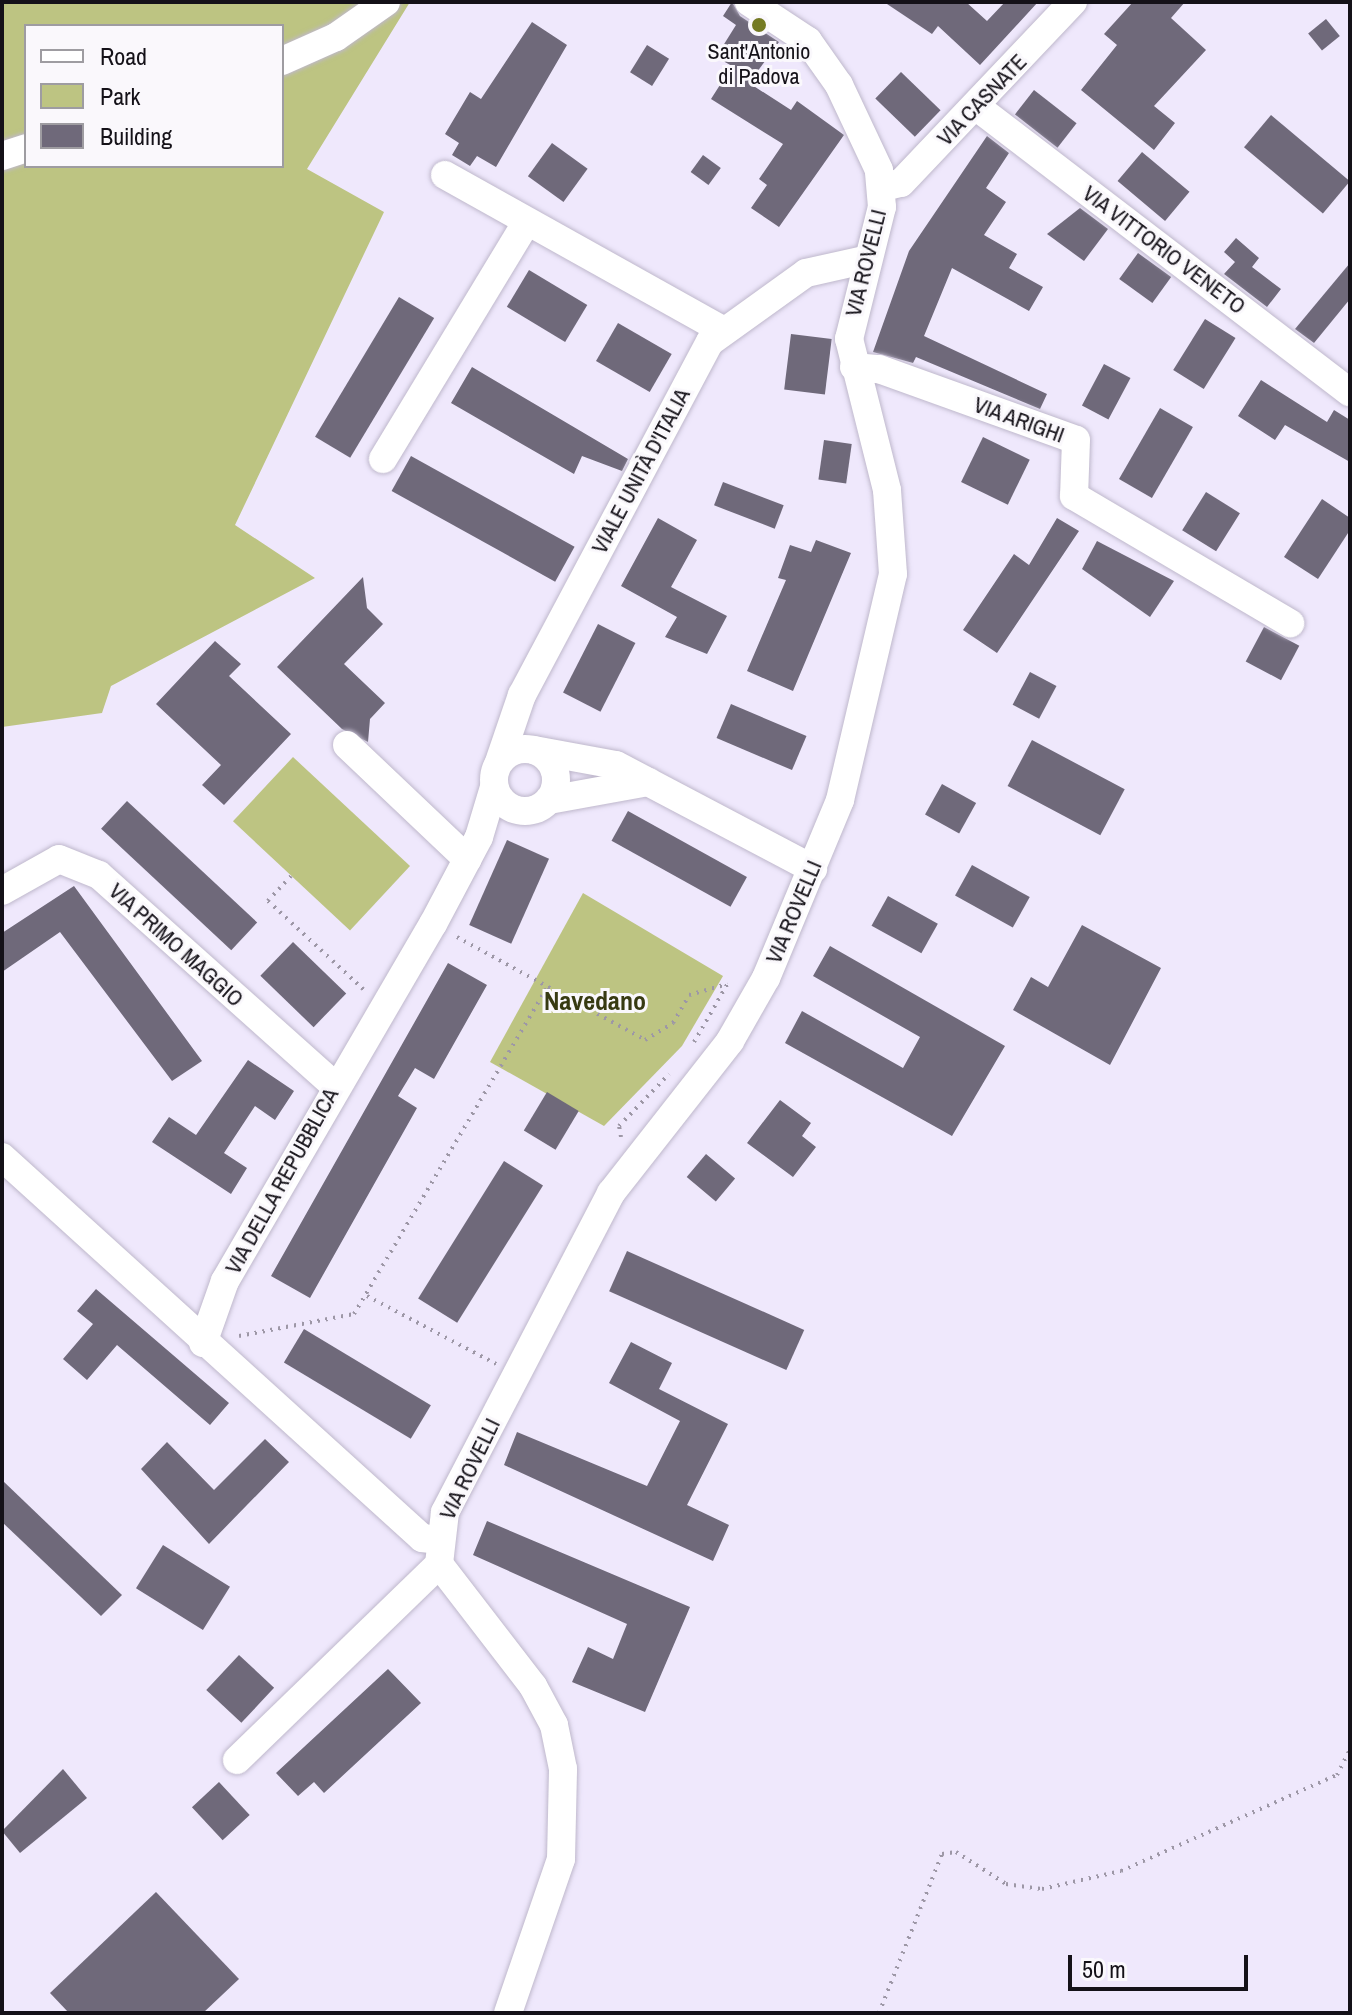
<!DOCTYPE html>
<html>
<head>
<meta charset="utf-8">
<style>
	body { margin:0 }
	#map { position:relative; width:1352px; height:2015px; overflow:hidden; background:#efe8fc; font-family:"Archivo Narrow",sans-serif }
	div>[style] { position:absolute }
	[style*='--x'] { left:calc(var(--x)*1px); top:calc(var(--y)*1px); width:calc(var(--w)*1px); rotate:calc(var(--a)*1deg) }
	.green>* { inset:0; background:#bdc482; transform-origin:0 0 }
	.building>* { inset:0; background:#6f697a; transform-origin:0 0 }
	.path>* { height:4px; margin-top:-2px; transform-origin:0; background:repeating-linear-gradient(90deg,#9d97a6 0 2px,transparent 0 8px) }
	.roads { filter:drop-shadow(0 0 2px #bfb8cc) drop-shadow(0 0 2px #bfb8cc) }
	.minor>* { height:28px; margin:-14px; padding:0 14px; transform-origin:14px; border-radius:14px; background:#fff }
	.minor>.ring { margin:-14px; padding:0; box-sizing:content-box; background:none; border:28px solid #fff; border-radius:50% }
	.dots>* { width:22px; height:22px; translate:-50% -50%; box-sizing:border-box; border:4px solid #faf8fc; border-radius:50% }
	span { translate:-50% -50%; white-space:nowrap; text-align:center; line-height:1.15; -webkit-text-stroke:6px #faf8fc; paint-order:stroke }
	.poi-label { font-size:22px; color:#141118 }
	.street-label { font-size:22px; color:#141118 }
	.quarter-label { font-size:26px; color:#373a12; font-weight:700 }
	.frame { position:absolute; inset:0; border:4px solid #141118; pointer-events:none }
	.legend { position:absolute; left:24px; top:24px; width:260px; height:144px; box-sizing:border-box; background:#faf8fc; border:2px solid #9e9ca1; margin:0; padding:10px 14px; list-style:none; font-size:24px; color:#141118 }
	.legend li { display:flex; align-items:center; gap:16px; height:40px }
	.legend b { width:40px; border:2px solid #9e9ca1 }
	.scale { position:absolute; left:1068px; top:1955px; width:180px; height:36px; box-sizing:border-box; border:4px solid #141118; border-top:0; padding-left:10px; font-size:24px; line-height:28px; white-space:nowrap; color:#141118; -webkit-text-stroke:6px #faf8fc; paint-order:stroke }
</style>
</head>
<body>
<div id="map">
	<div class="green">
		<i style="clip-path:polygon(evenodd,2px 2px,410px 2px,307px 169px,384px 212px,235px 525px,315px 578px,111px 686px,102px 713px,2px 727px,2px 2px,26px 26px,282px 26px,282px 166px,26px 166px,26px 26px)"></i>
		<i style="left:293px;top:757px;width:160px;height:88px;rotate:43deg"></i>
		<i style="clip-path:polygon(583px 893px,723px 976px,682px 1046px,604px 1126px,490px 1062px)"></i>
	</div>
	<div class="building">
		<i style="clip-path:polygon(732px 2px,740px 16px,779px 42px,749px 83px,791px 110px,797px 101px,844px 135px,779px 227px,751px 208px,767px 185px,759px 179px,783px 144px,711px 99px,732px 66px,716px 57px,736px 25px,723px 16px)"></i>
		<i style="clip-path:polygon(884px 2px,966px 2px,987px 21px,1005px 2px,1038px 2px,980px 65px,938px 26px,932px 34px)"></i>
		<i style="clip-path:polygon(1133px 2px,1185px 2px,1171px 18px,1206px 50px,1154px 106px,1175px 123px,1154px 150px,1081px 90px,1117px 45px,1104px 34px)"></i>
		<i style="left:1326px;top:19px;width:22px;height:23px;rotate:51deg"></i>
		<i style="clip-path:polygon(532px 22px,567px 45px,496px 167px,477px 156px,470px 166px,452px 155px,459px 143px,445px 134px,470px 92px,481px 99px)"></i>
		<i style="left:647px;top:45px;width:26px;height:32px;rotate:32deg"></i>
		<i style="left:901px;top:72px;width:55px;height:37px;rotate:44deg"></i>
		<i style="left:1034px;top:90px;width:54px;height:31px;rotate:38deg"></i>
		<i style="left:1271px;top:115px;width:103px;height:42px;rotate:40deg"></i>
		<i style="clip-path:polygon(987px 136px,1009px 153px,986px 188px,1006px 202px,984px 235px,1017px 254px,1009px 268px,1043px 287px,1029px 311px,952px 268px,924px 336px,1047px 394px,1040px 409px,916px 357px,913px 363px,873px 352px,909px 251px)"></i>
		<i style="left:552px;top:143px;width:44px;height:41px;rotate:36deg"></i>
		<i style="left:1142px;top:152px;width:62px;height:38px;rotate:40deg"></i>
		<i style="left:703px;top:155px;width:22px;height:21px;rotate:36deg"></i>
		<i style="clip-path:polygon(1080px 208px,1108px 229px,1084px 261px,1047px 234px)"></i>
		<i style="clip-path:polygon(1236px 238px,1259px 258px,1252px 267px,1281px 289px,1267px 307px,1224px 274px,1235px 262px,1224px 252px)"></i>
		<i style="left:1138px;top:253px;width:41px;height:32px;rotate:36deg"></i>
		<i style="clip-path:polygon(1350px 263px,1350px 299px,1314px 343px,1295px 329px)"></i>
		<i style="left:529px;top:270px;width:68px;height:43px;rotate:31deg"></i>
		<i style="left:399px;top:297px;width:41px;height:163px;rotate:31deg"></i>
		<i style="left:1205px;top:319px;width:36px;height:60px;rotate:32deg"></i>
		<i style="left:618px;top:323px;width:62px;height:44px;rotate:30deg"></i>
		<i style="left:791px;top:334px;width:41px;height:56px;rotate:7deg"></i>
		<i style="left:1104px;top:364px;width:30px;height:47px;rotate:28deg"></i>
		<i style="clip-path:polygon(472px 367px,628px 459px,622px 471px,582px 456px,574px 474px,451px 403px)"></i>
		<i style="clip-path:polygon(1261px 380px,1327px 422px,1334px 410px,1350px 420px,1350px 462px,1285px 425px,1275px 440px,1238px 416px)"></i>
		<i style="left:1160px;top:408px;width:38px;height:82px;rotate:30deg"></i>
		<i style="left:983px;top:437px;width:52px;height:50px;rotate:26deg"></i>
		<i style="left:824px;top:440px;width:28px;height:40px;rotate:8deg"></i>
		<i style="left:411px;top:456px;width:187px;height:40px;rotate:29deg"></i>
		<i style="left:723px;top:482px;width:65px;height:25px;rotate:21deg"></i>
		<i style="left:1206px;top:492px;width:40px;height:45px;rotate:32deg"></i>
		<i style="clip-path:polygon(1322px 499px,1350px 518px,1350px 530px,1318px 579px,1284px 557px)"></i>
		<i style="clip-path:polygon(658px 518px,697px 540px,671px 587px,727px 616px,707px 654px,665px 637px,677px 617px,621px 586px)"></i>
		<i style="clip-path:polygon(1057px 518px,1079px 531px,997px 653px,963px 630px,1014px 554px,1029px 565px)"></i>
		<i style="clip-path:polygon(816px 540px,851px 553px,793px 691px,747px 671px,786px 580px,778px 578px,790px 545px,811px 552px)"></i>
		<i style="clip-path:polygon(1097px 541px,1174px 581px,1150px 617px,1082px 569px)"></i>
		<i style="clip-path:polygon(363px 577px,367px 608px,383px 624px,344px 664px,385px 703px,370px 719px,368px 742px,342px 729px,277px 667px)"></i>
		<i style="left:598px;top:624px;width:42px;height:77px;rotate:27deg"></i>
		<i style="left:1264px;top:627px;width:40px;height:39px;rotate:28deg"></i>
		<i style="clip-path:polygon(215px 641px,241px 664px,229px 676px,291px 734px,224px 805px,202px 785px,221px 765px,156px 704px)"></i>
		<i style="left:1030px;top:672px;width:30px;height:37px;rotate:28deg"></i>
		<i style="left:731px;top:704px;width:82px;height:37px;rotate:23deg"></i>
		<i style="left:1032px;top:740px;width:105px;height:52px;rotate:28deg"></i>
		<i style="left:942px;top:784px;width:39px;height:35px;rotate:29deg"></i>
		<i style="left:127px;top:801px;width:178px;height:38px;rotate:43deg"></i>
		<i style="left:628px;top:811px;width:136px;height:34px;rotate:29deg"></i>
		<i style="left:507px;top:840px;width:46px;height:93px;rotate:24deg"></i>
		<i style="left:972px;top:865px;width:66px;height:35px;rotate:29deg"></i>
		<i style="clip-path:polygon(74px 886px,202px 1061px,172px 1081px,60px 932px,2px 972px,2px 933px)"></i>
		<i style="left:888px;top:896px;width:57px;height:34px;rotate:29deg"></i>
		<i style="clip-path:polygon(1082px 925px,1161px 968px,1110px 1065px,1013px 1010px,1031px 977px,1048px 987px)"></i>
		<i style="left:293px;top:942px;width:74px;height:47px;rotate:44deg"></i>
		<i style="clip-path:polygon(830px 946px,1005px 1046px,952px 1136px,785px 1043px,802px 1011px,903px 1068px,920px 1037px,813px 976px)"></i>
		<i style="clip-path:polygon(448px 963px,487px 985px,434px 1079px,415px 1068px,398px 1096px,417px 1108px,310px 1298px,271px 1276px)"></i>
		<i style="clip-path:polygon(248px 1060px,294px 1091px,275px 1120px,255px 1106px,224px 1153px,247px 1168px,231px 1194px,152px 1142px,169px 1117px,196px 1135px)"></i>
		<i style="left:547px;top:1092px;width:37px;height:45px;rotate:31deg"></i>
		<i style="clip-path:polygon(780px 1100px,811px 1123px,802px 1136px,816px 1147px,793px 1177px,747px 1143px)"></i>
		<i style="left:706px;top:1154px;width:38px;height:30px;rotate:40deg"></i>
		<i style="left:504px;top:1161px;width:46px;height:162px;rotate:32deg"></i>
		<i style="left:627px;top:1251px;width:194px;height:44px;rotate:24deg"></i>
		<i style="clip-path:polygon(96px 1289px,229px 1403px,210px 1425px,117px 1345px,87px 1380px,63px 1359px,93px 1324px,77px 1311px)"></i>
		<i style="left:304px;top:1329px;width:148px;height:39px;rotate:31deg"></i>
		<i style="clip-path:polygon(631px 1342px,672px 1363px,659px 1389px,728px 1424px,687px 1505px,729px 1525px,713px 1561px,504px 1465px,517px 1432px,647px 1486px,680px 1421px,609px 1383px)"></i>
		<i style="clip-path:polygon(265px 1439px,289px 1462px,209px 1544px,141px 1469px,167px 1442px,214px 1490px)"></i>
		<i style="clip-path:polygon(2px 1480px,122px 1595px,101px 1616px,2px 1522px)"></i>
		<i style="clip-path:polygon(487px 1521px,690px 1607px,645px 1712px,572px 1682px,588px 1647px,613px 1659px,627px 1624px,473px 1555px)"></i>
		<i style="left:163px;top:1545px;width:79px;height:51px;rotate:32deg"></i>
		<i style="left:239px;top:1655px;width:48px;height:48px;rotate:43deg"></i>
		<i style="clip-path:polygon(388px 1669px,421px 1703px,324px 1793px,314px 1782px,298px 1796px,276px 1773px)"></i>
		<i style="clip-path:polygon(63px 1769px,87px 1798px,20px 1853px,2px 1831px)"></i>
		<i style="left:219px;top:1782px;width:45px;height:37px;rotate:47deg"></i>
		<i style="clip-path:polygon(156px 1892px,239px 1979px,203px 2013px,69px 2013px,50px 1993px)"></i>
	</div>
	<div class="path">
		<i style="--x:291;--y:876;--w:34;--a:133"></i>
		<i style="--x:268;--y:901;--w:131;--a:42.8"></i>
		<i style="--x:457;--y:937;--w:214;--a:28.7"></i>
		<i style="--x:645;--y:1040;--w:33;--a:-31"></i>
		<i style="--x:673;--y:1023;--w:32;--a:-60"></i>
		<i style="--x:689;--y:995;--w:40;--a:-16"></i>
		<i style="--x:694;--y:1042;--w:68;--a:-60"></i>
		<i style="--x:621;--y:1137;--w:11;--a:-100"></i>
		<i style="--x:619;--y:1126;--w:72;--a:-46.1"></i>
		<i style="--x:367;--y:1296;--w:146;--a:27.8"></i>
		<i style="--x:239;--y:1336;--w:117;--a:-10.8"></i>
		<i style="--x:354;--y:1314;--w:381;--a:-59.4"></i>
		<i style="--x:879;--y:2013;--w:171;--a:-68.4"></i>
		<i style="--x:942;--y:1854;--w:14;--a:-8"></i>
		<i style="--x:956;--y:1852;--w:59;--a:32.6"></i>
		<i style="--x:1006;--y:1884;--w:36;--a:8"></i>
		<i style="--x:1042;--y:1889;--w:81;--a:-12.8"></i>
		<i style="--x:1121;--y:1871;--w:236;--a:-24"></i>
		<i style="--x:1337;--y:1775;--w:29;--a:-63"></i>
	</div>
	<div class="roads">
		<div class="minor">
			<i style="--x:282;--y:61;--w:59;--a:-24"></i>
			<i style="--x:336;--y:37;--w:61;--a:-35"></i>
			<i style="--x:978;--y:108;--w:468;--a:37.4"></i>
			<i style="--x:2;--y:156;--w:25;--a:-18"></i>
			<i style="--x:445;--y:175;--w:316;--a:29.2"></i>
			<i style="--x:883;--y:187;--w:18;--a:-13"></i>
			<i style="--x:901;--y:183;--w:250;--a:-46.5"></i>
			<i style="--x:854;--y:367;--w:25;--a:5"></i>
			<i style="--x:879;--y:369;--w:209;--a:19.8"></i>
			<i style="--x:1076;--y:440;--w:56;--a:92"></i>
			<i style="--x:1074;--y:496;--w:251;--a:30.5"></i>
			<i style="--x:383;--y:459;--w:276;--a:-58.8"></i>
			<i style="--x:347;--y:745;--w:166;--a:43.5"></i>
			<i class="ring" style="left:494px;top:749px;width:34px;height:34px"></i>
			<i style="--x:534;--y:750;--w:83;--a:10.4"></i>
			<i style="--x:616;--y:765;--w:223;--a:27.8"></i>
			<i style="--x:499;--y:762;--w:71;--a:-71.1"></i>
			<i style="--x:522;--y:695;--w:400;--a:-62"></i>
			<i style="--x:710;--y:342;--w:118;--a:-35.7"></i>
			<i style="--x:806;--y:273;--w:59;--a:-12.6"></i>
			<i style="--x:549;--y:800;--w:101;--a:-10.3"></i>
			<i style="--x:2;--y:891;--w:65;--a:-29.3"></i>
			<i style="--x:59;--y:859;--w:43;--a:21.8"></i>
			<i style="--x:99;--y:875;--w:318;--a:41.8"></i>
			<i style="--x:2;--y:1157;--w:567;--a:42.21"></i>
			<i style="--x:422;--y:1538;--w:16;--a:7"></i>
			<i style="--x:203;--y:1343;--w:66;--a:-70.5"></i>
			<i style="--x:225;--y:1281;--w:413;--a:-59.8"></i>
			<i style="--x:433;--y:924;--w:98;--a:-62.1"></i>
			<i style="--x:479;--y:837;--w:52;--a:-73.3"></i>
			<i style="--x:237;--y:1760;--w:281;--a:-44.1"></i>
			<i style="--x:508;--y:2013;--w:163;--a:-71"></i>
			<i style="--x:561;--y:1859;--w:90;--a:-88.7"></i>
			<i style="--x:563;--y:1769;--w:45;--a:-101.6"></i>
			<i style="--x:554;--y:1725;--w:44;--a:-118.3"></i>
			<i style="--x:533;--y:1686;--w:154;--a:-127.6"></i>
			<i style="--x:439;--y:1564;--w:52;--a:-83.4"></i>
			<i style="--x:445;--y:1512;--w:360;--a:-62.5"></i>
			<i style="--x:611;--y:1193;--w:193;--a:-51.9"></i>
			<i style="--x:730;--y:1041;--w:73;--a:-60.3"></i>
			<i style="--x:766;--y:978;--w:193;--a:-67.4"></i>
			<i style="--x:840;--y:800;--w:232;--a:-76.8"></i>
			<i style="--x:893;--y:574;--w:84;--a:-94.1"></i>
			<i style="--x:887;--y:490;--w:156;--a:-104.1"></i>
			<i style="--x:849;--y:339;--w:136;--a:-76"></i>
			<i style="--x:882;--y:207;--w:37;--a:-95"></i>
			<i style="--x:879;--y:170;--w:94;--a:-115.2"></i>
			<i style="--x:839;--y:85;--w:54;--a:-125.2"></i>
			<i style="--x:808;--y:41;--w:71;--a:-146.5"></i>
		</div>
	</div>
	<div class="dots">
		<i style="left:759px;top:25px;background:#747a23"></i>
	</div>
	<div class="poi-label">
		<span style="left:759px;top:64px">Sant'Antonio<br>di Padova</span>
	</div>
	<div class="street-label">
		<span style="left:982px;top:100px;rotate:-46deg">VIA CASNATE</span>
		<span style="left:1164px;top:250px;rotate:37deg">VIA VITTORIO VENETO</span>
		<span style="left:866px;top:263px;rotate:-76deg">VIA ROVELLI</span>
		<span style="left:1019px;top:420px;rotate:20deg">VIA ARIGHI</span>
		<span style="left:641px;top:471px;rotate:-62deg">VIALE UNITÀ D'ITALIA</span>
		<span style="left:794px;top:912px;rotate:-67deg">VIA ROVELLI</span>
		<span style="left:176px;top:945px;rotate:42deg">VIA PRIMO MAGGIO</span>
		<span style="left:282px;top:1181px;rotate:-61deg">VIA DELLA REPUBBLICA</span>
		<span style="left:470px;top:1469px;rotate:-64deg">VIA ROVELLI</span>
	</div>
	<div class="quarter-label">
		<span style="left:595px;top:1001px">Navedano</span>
	</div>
	<div class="frame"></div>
	<ul class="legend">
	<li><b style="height:10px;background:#fff"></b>Road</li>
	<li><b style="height:22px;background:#bdc482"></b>Park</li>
	<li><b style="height:22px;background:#6f697a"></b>Building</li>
	</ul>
	<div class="scale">50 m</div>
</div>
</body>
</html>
